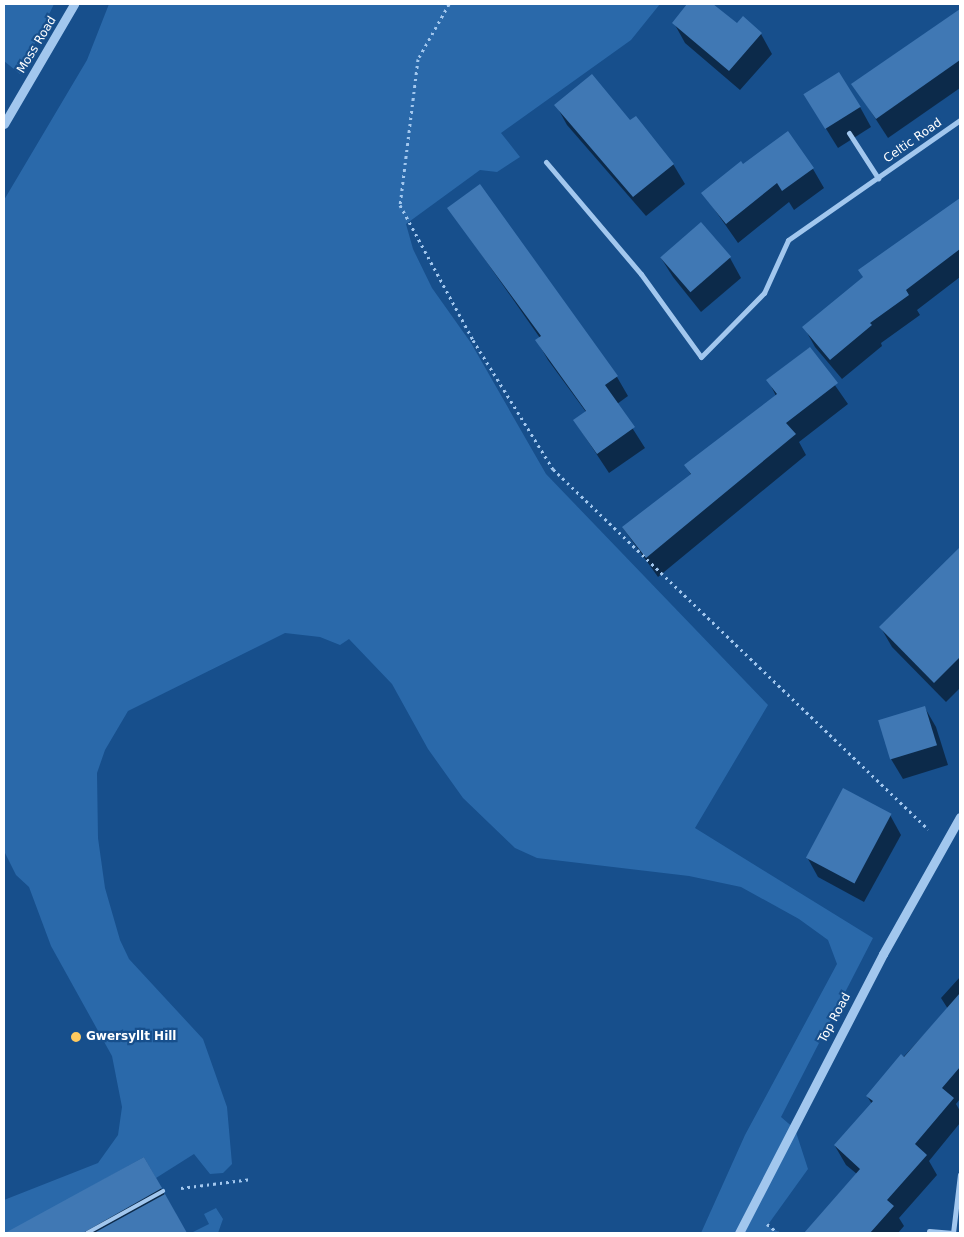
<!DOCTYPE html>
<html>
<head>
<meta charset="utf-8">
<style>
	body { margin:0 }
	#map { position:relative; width:964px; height:1237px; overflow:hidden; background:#174f8c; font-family:"DejaVu Sans",sans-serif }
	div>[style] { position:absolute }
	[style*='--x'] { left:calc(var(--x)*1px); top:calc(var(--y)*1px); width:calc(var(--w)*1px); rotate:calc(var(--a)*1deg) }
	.green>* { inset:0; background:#2a69aa }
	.shadow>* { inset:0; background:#0007 }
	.building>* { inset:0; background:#4078b4; transform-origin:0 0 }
	.path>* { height:3px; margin-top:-1.5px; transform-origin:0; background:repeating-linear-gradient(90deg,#a2c7ee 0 2.5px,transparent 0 6.5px) }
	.service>* { height:4px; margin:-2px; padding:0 2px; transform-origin:2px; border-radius:2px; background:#a2c7ee }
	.minor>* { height:5px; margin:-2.5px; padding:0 2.5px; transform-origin:2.5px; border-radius:2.5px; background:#a2c7ee }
	.tertiary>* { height:9px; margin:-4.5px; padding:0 4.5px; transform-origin:4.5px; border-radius:4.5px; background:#a2c7ee }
	.dots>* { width:14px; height:14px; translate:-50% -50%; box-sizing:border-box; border:2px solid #174f8c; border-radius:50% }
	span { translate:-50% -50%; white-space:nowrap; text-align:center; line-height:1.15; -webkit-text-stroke:4.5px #174f8c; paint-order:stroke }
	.street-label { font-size:12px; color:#fff }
	.poi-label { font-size:12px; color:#fff; font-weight:700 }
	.left { translate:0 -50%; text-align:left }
	.frame { position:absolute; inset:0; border:5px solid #fff; pointer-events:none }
</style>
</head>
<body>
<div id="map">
	<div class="green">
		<i style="clip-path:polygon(4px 4px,54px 4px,20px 74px,4px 61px)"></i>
		<i style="clip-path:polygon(109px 4px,660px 4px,631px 40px,501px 133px,520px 157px,497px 172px,480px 170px,406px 224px,413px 249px,432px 288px,471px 343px,546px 474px,768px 705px,695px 828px,873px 938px,781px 1117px,795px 1129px,808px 1169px,767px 1226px,781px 1233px,701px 1233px,745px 1135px,837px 964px,828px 940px,799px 919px,741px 887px,689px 876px,537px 858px,515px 848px,463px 798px,428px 749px,392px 684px,349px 639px,340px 645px,320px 637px,285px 633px,128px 711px,105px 750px,97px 773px,98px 838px,105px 888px,120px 940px,129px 959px,203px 1039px,227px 1107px,232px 1164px,223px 1173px,210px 1174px,194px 1154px,156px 1178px,144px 1157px,35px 1218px,43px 1233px,4px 1233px,4px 1200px,98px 1163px,118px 1135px,122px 1107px,112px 1056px,51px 946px,29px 887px,16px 875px,4px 851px,4px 200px,87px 60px)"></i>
		<i style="clip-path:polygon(216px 1208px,223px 1219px,218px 1233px,191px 1233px,209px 1224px,204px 1214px)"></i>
	</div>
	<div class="shadow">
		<i style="clip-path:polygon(689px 4px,711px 4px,737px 24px,761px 34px,772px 54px,740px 90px,685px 43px,674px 23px)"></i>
		<i style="clip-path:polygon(960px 10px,960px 88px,888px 138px,853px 84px)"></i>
		<i style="clip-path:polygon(805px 95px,860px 107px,871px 127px,838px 148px)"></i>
		<i style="clip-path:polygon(556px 105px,630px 122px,673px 164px,685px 184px,646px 216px,567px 125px)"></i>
		<i style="clip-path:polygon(813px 169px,824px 188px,794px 210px,789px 202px,738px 243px,703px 193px)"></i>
		<i style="clip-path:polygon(960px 201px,960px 277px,917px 310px,920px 315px,881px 343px,882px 346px,842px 379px,815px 347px,804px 327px,864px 278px,860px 271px)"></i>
		<i style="clip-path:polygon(449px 208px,617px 377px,628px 396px,617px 404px,645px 448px,609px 473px,574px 420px,586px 412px,548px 360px,537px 341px,540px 338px)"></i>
		<i style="clip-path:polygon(661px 258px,730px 258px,741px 278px,701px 312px,673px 277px)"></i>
		<i style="clip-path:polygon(809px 348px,848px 404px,799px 442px,806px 455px,658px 577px,623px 528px,691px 475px,686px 466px,776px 396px,768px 380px)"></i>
		<i style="clip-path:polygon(956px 553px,960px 557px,960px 688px,946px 702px,892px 647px,881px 628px)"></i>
		<i style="clip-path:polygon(925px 708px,936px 727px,948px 765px,903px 779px,891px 759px,880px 721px)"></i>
		<i style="clip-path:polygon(890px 815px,901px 835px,864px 902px,818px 877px,807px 857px)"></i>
		<i style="clip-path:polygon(960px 977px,960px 1099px,956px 1104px,960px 1111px,960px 1123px,929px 1161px,937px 1175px,899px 1218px,904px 1226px,898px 1233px,817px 1233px,812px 1225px,857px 1174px,846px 1165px,835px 1146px,872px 1104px,867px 1096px,948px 1009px,941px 998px)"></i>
		<i style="clip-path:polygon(144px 1158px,186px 1233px,44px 1233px,36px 1218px)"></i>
	</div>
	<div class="building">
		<i style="clip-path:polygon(687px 4px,713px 4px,737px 23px,743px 16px,762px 33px,729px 71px,672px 23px)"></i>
		<i style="clip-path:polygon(960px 9px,960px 60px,876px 119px,851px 84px)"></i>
		<i style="left:839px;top:72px;width:41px;height:42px;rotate:58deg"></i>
		<i style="clip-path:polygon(592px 74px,630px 120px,636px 116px,674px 164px,633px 197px,554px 105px)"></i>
		<i style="clip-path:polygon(788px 131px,814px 168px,782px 191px,777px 183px,726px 224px,701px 193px,741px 161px,743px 164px)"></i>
		<i style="clip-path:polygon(480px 184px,618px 376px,605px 385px,635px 427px,597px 454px,573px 420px,586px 411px,535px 340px,541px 336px,447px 208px)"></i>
		<i style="clip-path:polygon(960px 198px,960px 249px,906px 290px,909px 295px,870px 323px,872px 325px,830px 360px,802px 327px,863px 277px,858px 270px)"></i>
		<i style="left:701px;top:222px;width:46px;height:54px;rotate:49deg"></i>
		<i style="clip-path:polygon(810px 347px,838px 383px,786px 423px,796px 434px,646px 558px,622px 527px,691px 474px,684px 465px,777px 394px,766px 380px)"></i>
		<i style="clip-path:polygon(960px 547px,960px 657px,934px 683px,879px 627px)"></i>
		<i style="left:925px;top:706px;width:41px;height:49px;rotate:73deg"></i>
		<i style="left:843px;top:788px;width:55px;height:79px;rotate:28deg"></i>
		<i style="clip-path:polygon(960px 993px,960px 1067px,942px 1088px,954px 1098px,915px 1144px,927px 1155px,887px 1200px,894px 1206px,870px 1233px,804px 1233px,860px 1169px,834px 1145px,873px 1101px,866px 1096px,901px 1054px,904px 1057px)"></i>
		<i style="clip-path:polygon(144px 1157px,162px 1188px,83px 1233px,5px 1233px)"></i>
		<i style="clip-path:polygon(165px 1194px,187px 1233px,94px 1233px)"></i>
	</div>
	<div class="path">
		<i style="--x:449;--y:4;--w:63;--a:119.4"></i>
		<i style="--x:418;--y:59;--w:147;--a:97"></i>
		<i style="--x:400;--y:205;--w:153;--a:61.6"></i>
		<i style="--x:473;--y:340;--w:152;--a:58.2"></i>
		<i style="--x:553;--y:469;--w:520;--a:43.83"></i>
		<i style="--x:181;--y:1188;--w:71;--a:-7.3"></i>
		<i style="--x:767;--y:1224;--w:14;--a:39"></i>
	</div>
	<div class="service">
		<i style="--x:87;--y:1233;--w:87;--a:-28.9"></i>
	</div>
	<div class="minor">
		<i style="--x:849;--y:133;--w:54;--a:57.2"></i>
		<i style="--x:546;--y:162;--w:147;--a:49.7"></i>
		<i style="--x:641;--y:274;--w:102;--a:54.1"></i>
		<i style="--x:701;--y:357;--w:90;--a:-45.5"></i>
		<i style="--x:764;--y:293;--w:58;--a:-65.6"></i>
		<i style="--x:788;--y:240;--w:210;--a:-34.9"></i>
		<i style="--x:929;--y:1231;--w:24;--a:5"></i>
		<i style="--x:953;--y:1233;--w:59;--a:-83.2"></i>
	</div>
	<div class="tertiary">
		<i style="--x:4;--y:124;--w:139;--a:-59.7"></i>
		<i style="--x:739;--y:1233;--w:314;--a:-62.7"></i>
		<i style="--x:883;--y:954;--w:157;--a:-60.7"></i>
	</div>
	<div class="dots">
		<i style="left:76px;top:1037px;background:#ffca5f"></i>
	</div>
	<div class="street-label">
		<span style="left:37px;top:45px;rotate:-59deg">Moss Road</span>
		<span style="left:913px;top:141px;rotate:-35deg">Celtic Road</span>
		<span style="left:835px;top:1018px;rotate:-62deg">Top Road</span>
	</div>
	<div class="poi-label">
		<span class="left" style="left:86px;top:1037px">Gwersyllt Hill</span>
	</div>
	<div class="frame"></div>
</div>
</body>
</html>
